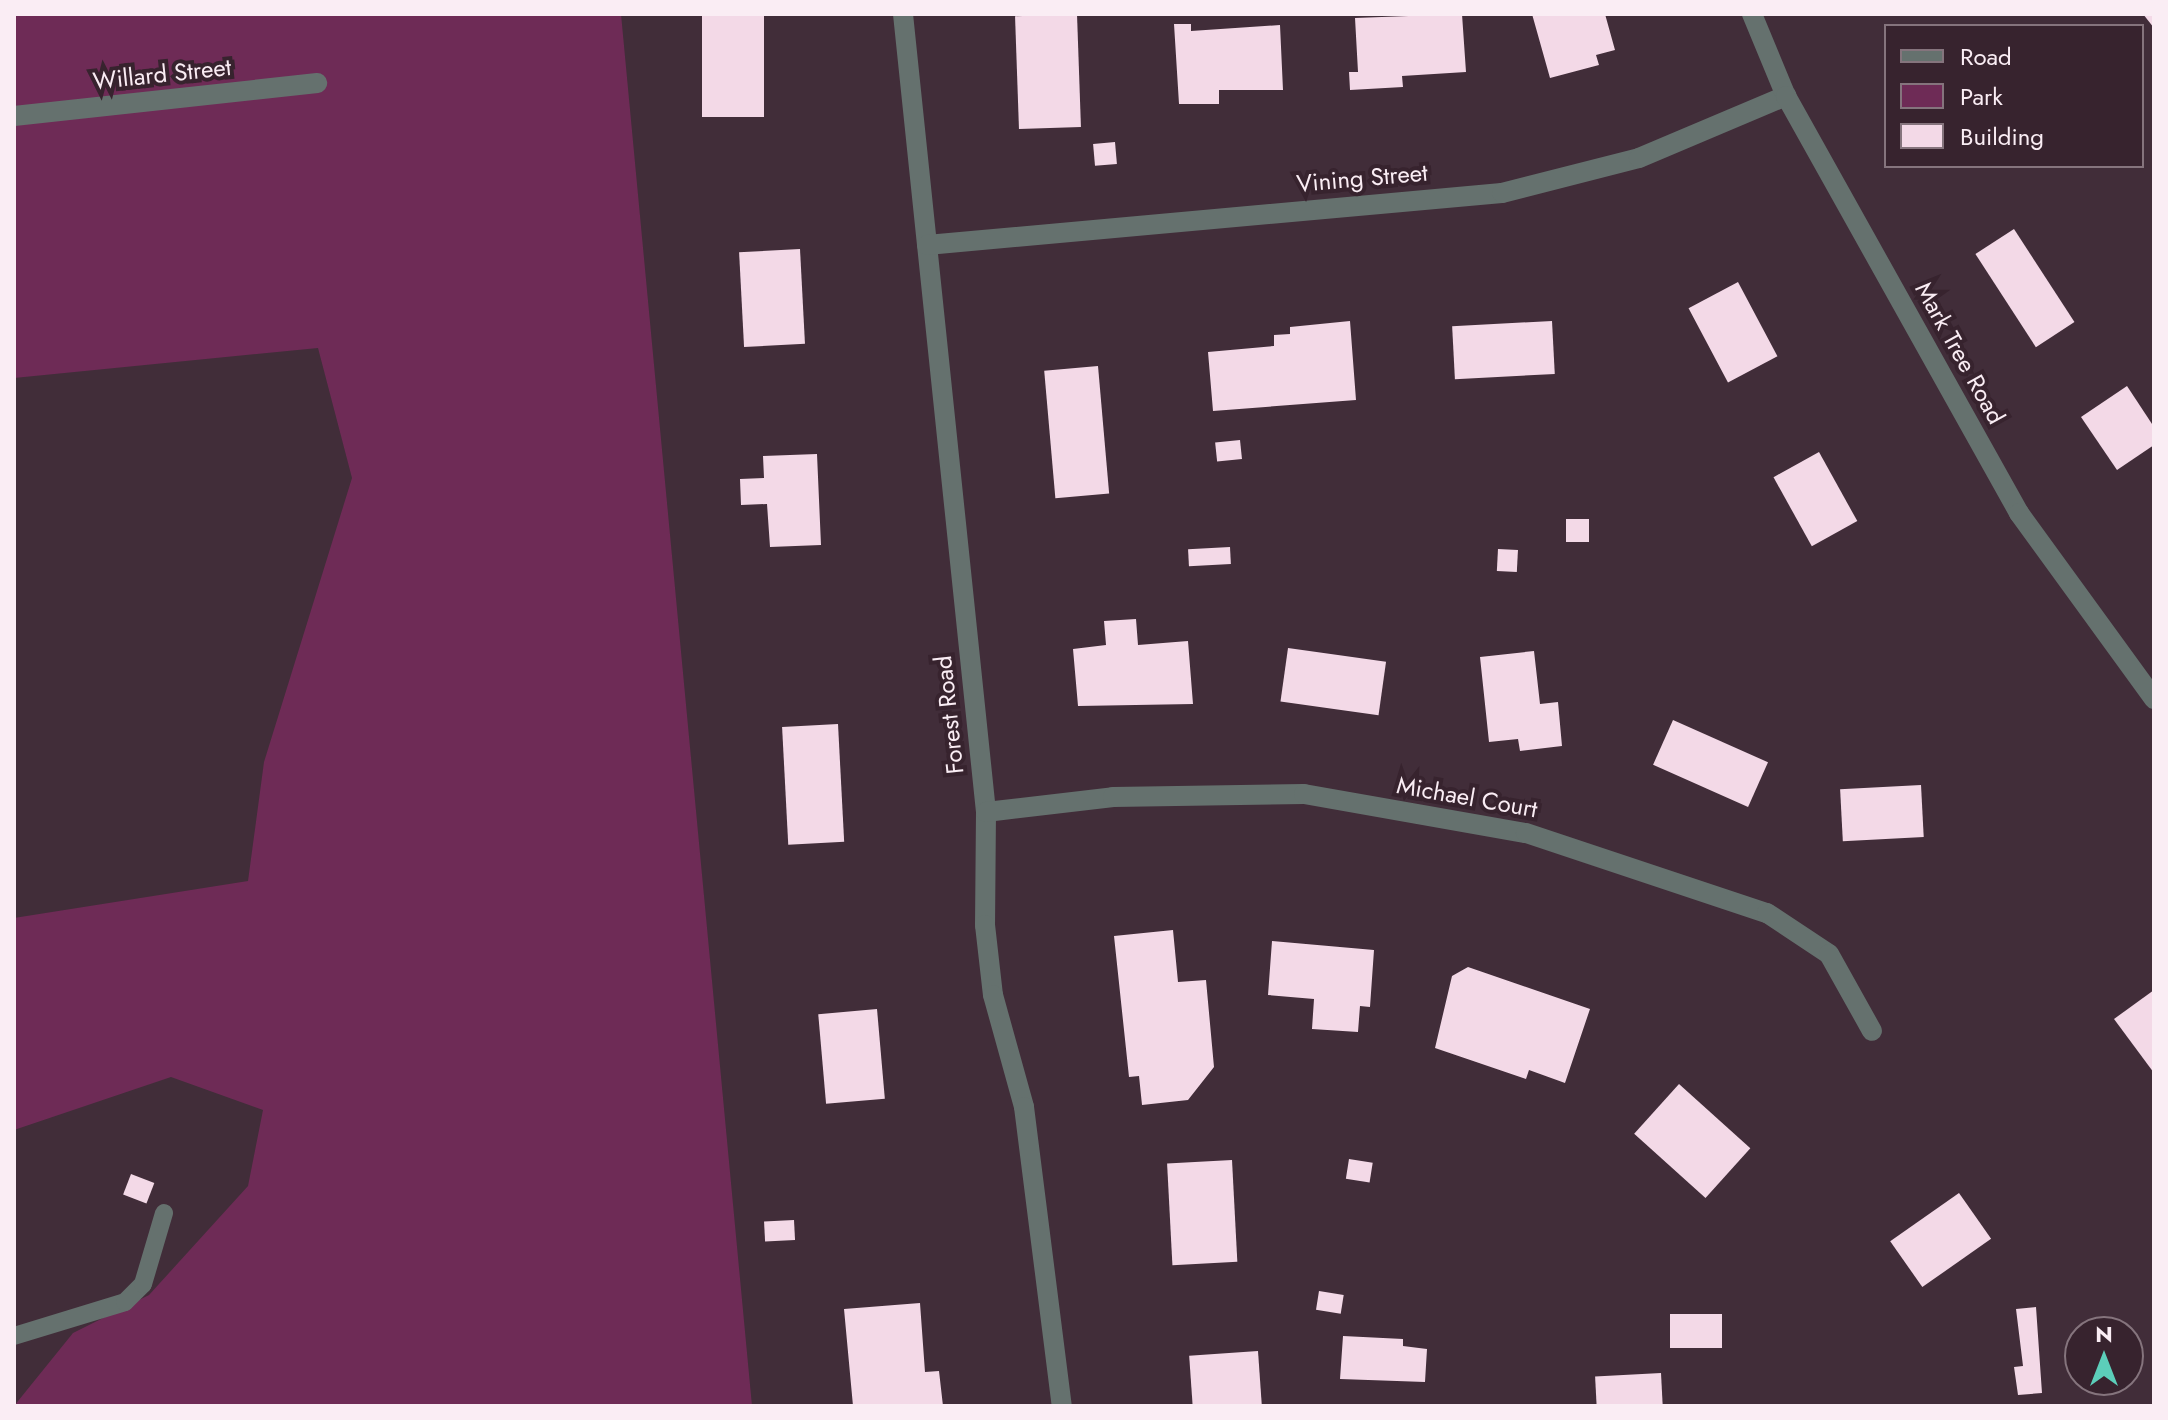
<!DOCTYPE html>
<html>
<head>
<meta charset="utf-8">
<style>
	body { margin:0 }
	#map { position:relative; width:2168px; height:1420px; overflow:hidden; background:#412d39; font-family:Jost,sans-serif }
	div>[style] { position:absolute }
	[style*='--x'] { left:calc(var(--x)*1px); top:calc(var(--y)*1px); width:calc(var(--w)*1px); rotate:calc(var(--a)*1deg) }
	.green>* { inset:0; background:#6e2b56 }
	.building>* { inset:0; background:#f3d9e7; transform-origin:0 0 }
	.service>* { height:18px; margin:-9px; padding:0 9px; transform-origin:9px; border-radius:9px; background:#65716e }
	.minor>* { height:20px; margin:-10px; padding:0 10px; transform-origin:10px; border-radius:10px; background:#65716e }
	.tertiary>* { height:20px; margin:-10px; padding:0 10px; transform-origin:10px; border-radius:10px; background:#65716e }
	span { translate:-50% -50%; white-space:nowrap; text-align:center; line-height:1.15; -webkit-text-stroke:8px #37232e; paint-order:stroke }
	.street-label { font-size:24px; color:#faedf4 }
	.frame { position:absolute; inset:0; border:16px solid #faedf4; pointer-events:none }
	.legend { position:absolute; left:1884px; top:24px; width:260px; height:144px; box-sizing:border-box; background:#37232e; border:2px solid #85747d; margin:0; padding:10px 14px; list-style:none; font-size:24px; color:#faedf4 }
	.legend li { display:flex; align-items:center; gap:16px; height:40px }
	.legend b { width:40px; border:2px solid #85747d }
	.north { position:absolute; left:2064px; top:1316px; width:80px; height:80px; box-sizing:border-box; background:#37232e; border:2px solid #85747d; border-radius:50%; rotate:0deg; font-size:22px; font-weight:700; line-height:32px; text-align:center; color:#faedf4 }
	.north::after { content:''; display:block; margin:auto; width:28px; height:36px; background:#5cceba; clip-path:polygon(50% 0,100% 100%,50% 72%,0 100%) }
</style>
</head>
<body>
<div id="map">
	<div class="green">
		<i style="clip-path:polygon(14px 14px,621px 14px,752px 1406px,14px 1406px,73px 1333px,149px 1295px,248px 1186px,263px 1110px,171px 1077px,14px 1130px,14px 918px,248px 881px,264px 762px,352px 478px,318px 348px,14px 378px)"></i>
	</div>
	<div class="building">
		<i style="left:702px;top:14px;width:62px;height:103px"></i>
		<i style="left:1077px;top:14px;width:113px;height:62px;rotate:88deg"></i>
		<i style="clip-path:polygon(1462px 14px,1466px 72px,1402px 76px,1403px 87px,1350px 90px,1349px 72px,1358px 72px,1355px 18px)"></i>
		<i style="clip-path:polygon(1532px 14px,1605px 14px,1615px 50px,1596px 55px,1599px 65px,1550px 78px)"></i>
		<i style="clip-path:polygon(2143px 14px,2154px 14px,2154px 28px)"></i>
		<i style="clip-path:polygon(1174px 24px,1191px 24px,1191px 31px,1280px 25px,1283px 90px,1219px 90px,1219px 104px,1179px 104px)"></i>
		<i style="left:1115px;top:142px;width:22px;height:22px;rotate:85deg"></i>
		<i style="left:2014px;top:229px;width:111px;height:46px;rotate:57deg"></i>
		<i style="left:800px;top:249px;width:95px;height:61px;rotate:87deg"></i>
		<i style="left:1738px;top:282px;width:84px;height:56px;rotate:62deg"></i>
		<i style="clip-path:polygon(1350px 321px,1356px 400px,1213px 411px,1208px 352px,1274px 346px,1274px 335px,1290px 334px,1290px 327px)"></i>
		<i style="left:1552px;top:321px;width:53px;height:100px;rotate:87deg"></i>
		<i style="left:1098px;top:366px;width:128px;height:54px;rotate:85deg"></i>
		<i style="clip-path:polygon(2127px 386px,2154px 427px,2154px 445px,2117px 470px,2081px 417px)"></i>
		<i style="left:1240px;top:440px;width:19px;height:25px;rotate:84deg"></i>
		<i style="left:1819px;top:452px;width:79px;height:52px;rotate:61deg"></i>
		<i style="clip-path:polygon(817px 454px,821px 545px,770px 547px,767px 504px,741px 505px,740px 479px,764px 478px,763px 456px)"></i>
		<i style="left:1566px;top:519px;width:23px;height:23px"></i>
		<i style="left:1230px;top:547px;width:17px;height:42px;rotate:87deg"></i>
		<i style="left:1498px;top:549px;width:20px;height:22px;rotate:3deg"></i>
		<i style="clip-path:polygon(1136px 619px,1138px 645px,1188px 641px,1193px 704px,1078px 706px,1073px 649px,1106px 645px,1104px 621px)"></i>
		<i style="left:1288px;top:648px;width:99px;height:54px;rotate:8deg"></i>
		<i style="clip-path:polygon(1534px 651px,1540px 704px,1558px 702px,1562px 746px,1520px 751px,1518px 739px,1489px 742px,1480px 657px)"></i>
		<i style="left:1673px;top:720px;width:104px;height:49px;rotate:24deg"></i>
		<i style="left:838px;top:724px;width:118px;height:56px;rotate:87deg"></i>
		<i style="left:1921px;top:785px;width:52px;height:81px;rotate:87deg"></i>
		<i style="clip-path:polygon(1173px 930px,1178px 982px,1206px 980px,1214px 1067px,1188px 1100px,1142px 1105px,1139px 1076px,1129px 1077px,1114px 936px)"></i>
		<i style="clip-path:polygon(1272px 941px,1374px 950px,1370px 1007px,1360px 1006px,1358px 1032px,1312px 1029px,1314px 999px,1268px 995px)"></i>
		<i style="clip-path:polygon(1468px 967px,1590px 1009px,1565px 1083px,1529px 1070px,1526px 1079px,1435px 1048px,1452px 976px)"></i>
		<i style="clip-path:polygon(2154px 990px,2154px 1073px,2114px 1019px)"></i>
		<i style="left:877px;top:1009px;width:90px;height:59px;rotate:85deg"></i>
		<i style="left:1679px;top:1084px;width:96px;height:67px;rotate:42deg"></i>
		<i style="left:1349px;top:1159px;width:24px;height:20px;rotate:9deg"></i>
		<i style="left:1232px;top:1160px;width:102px;height:65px;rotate:87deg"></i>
		<i style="left:131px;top:1174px;width:25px;height:22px;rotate:21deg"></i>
		<i style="left:1959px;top:1193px;width:56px;height:84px;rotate:55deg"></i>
		<i style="left:794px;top:1220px;width:20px;height:30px;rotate:87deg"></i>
		<i style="left:1319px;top:1291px;width:25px;height:19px;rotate:9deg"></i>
		<i style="clip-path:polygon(920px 1303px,925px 1372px,939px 1371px,943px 1406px,853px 1406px,844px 1309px)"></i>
		<i style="clip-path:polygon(2036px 1307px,2042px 1393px,2018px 1395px,2014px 1367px,2023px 1366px,2016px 1309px)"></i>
		<i style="left:1670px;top:1314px;width:52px;height:34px"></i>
		<i style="clip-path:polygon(1343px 1336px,1403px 1339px,1403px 1346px,1427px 1349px,1425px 1382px,1340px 1379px)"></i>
		<i style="left:1258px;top:1351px;width:55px;height:69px;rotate:86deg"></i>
		<i style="left:1661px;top:1373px;width:33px;height:66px;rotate:87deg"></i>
	</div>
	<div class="service">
		<i style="--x:14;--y:1336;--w:116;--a:-17"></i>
		<i style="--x:125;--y:1302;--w:25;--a:-45"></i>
		<i style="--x:143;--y:1284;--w:74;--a:-73.5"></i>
	</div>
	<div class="minor">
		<i style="--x:903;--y:14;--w:802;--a:84.06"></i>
		<i style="--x:986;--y:812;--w:113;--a:90.5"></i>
		<i style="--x:985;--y:925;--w:70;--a:83.5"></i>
		<i style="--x:993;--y:995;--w:116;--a:74.5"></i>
		<i style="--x:1024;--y:1107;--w:301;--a:82.8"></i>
		<i style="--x:14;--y:116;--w:305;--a:-6.2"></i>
		<i style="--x:927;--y:245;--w:577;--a:-5.17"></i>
		<i style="--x:1502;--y:193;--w:141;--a:-14.3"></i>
		<i style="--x:1639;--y:158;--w:160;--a:-22.9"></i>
		<i style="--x:986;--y:812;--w:128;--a:-6.7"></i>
		<i style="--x:1113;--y:797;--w:191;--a:-0.9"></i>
		<i style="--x:1304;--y:794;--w:225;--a:10"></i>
		<i style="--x:1526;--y:833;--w:254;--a:18.4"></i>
		<i style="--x:1767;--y:913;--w:74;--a:33.5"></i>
		<i style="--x:1829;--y:954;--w:88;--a:60.8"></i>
	</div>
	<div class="tertiary">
		<i style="--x:1752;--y:14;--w:89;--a:67.5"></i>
		<i style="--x:1786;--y:96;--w:478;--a:60.8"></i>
		<i style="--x:2019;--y:513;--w:230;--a:54"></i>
	</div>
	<div class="street-label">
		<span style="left:162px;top:74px;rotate:-6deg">Willard Street</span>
		<span style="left:1362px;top:178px;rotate:-5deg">Vining Street</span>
		<span style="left:1960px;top:353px;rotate:61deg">Mark Tree Road</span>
		<span style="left:949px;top:715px;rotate:-96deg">Forest Road</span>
		<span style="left:1467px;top:797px;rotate:10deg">Michael Court</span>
	</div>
	<div class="frame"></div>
	<ul class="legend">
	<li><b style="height:10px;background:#65716e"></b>Road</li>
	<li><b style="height:22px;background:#6e2b56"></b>Park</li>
	<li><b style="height:22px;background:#f3d9e7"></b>Building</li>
	</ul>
	<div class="north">N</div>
</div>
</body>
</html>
